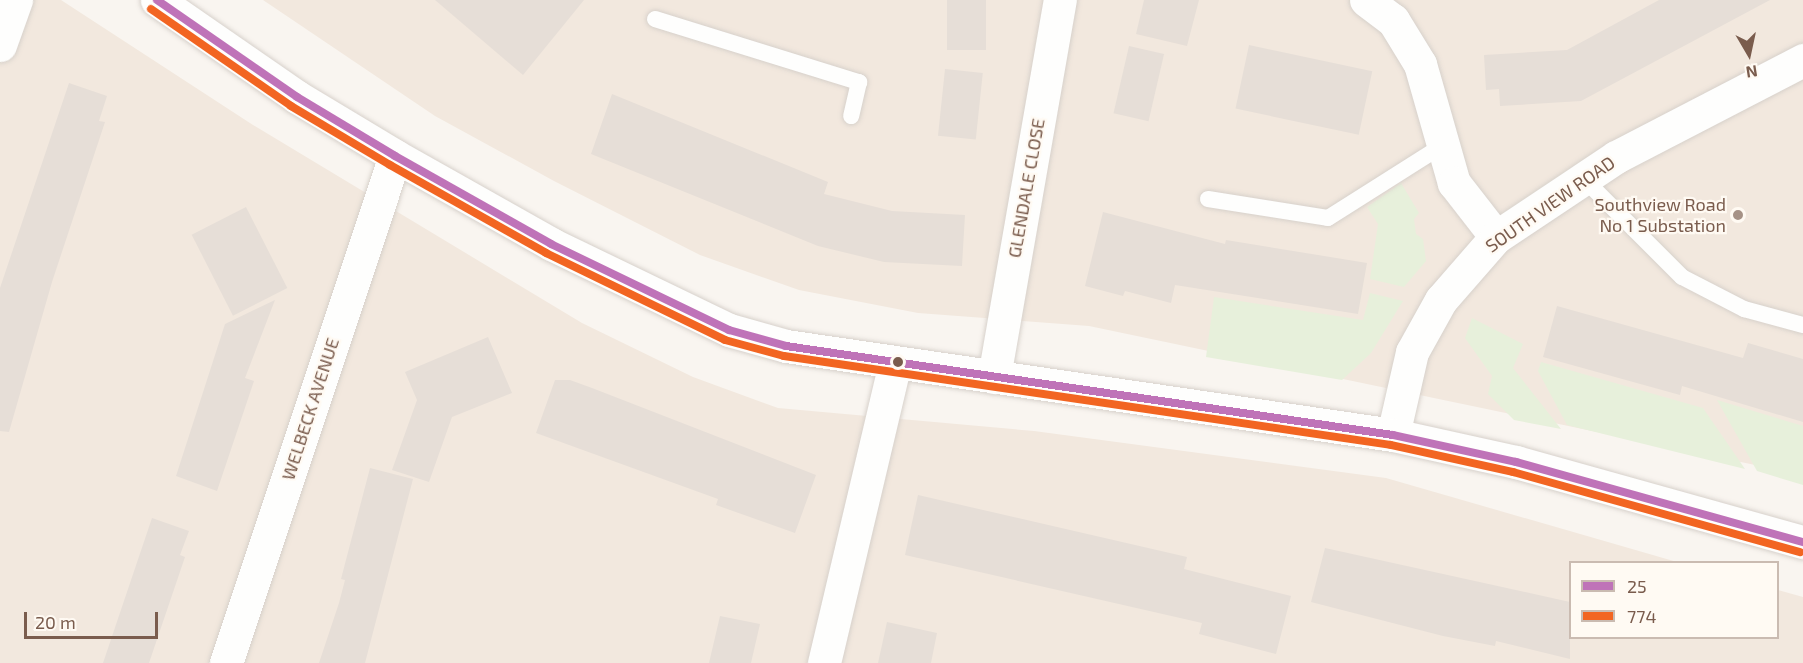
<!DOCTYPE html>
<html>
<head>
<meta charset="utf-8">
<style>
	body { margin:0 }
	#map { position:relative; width:1803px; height:663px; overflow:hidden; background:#f9f5f0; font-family:"Exo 2",sans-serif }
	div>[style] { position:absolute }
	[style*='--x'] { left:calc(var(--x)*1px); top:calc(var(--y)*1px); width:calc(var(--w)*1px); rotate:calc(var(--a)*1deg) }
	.residential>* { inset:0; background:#f2e8de }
	.green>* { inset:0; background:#e7f0db }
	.building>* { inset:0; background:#e6ded7; transform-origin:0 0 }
	.roads { filter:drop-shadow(0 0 2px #d7d1cb) drop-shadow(0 0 2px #d7d1cb) }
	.service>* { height:16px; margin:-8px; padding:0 8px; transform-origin:8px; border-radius:8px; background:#fefefd }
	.minor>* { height:33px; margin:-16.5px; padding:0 16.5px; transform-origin:16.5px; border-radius:16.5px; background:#fefefd }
	.tertiary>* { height:33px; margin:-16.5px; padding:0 16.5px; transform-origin:16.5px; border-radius:16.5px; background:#fefefd }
	.bus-1>* { height:8px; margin:-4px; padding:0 4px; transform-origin:4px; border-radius:4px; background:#bf73b8 }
	.bus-2>* { height:8px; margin:-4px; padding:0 4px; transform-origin:4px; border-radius:4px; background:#f26522 }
	.dots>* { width:16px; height:16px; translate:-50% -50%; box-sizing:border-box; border:3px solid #fffaf3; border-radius:50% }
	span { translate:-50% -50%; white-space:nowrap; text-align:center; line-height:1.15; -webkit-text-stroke:4.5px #fffaf3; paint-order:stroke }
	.street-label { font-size:18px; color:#7a5c4d }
	.poi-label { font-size:18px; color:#7a5c4d }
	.right { translate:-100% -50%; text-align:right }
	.legend { position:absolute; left:1569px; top:561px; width:210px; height:78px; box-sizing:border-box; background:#fffaf3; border:2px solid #cabbb1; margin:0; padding:8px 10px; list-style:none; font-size:18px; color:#7a5c4d }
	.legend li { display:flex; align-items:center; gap:12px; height:30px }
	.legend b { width:30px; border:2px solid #cabbb1 }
	.north { position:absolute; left:1719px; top:24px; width:60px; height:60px; -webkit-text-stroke:4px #fffaf3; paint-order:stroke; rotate:171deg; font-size:16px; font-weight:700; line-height:24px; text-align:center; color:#7a5c4d }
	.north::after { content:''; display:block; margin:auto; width:21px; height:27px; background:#7a5c4d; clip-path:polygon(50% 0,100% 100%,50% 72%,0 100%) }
	.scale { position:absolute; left:24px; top:612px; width:134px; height:27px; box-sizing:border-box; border:3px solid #7a5c4d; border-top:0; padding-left:8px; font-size:18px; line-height:21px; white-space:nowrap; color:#7a5c4d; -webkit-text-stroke:4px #fffaf3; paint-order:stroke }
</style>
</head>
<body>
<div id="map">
	<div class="residential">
		<i style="clip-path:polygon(0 0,61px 0,253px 125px,582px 323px,693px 377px,778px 408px,1034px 431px,1386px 478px,1677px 562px,1570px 562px,1570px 638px,1778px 638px,1778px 590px,1803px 597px,1803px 663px,0 663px)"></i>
		<i style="clip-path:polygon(263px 0,1803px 0,1803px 479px,1760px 466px,1089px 326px,918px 313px,799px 290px,700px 255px,554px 181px,435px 116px)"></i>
	</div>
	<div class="green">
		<i style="clip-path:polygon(1401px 183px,1419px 213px,1414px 219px,1416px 234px,1423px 239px,1426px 261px,1404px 287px,1370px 279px,1378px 224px,1367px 207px)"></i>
		<i style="clip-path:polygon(1370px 293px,1403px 301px,1371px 353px,1342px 380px,1206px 357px,1214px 297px,1363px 320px)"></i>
		<i style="clip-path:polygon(1472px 318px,1523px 344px,1513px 368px,1561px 429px,1514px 420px,1488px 394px,1492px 376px,1465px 338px)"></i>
		<i style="clip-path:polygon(1541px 362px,1703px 408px,1745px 469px,1567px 425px,1538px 371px)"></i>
		<i style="clip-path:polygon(1717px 400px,1803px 426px,1803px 485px,1757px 471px)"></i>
	</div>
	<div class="building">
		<i style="clip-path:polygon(435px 0,584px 0,523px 75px)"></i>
		<i style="left:947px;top:0;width:39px;height:50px"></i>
		<i style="clip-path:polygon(1144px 0,1199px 0,1187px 46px,1136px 34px)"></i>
		<i style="clip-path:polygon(1659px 0,1770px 0,1581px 101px,1500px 106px,1499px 89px,1486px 90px,1484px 55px,1567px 50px)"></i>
		<i style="left:1249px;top:45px;width:126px;height:65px;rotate:12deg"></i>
		<i style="left:1129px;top:46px;width:36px;height:69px;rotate:13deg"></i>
		<i style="left:945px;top:69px;width:38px;height:67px;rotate:6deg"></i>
		<i style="clip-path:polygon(69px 83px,107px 96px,99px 121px,105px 122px,52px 282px,9px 432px,0 431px,0 288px)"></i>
		<i style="clip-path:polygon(612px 94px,828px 182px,824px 194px,892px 211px,965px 215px,962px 266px,884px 262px,818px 246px,591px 154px)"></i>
		<i style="left:246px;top:207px;width:91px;height:61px;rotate:63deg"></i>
		<i style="clip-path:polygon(1103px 212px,1225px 244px,1226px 240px,1367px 263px,1358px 314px,1175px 285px,1171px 303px,1125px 291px,1123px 296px,1085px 286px)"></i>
		<i style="clip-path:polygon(275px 300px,245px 378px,254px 381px,217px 491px,176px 476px,225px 324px)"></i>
		<i style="clip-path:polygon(1557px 306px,1743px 358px,1748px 343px,1803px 359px,1803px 422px,1682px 386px,1680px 395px,1543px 357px)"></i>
		<i style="clip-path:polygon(488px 337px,512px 393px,452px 417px,429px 482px,392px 470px,417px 400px,405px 372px)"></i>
		<i style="clip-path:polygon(555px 380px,570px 380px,592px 388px,816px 475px,795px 533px,716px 505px,718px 499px,536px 433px)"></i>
		<i style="clip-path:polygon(370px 468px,413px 479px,365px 663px,319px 663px,339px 603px,345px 580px,341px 579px)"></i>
		<i style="clip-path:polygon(918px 495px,1187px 557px,1184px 569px,1291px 596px,1276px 654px,1199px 634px,1202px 623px,905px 555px)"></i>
		<i style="clip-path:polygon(152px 518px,189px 531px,180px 555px,185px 557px,149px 663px,103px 663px)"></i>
		<i style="clip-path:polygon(1325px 548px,1570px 602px,1570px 659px,1496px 641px,1495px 646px,1443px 636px,1311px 602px)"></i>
		<i style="clip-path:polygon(720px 616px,760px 624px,751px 663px,709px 663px)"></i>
		<i style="clip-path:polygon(887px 622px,937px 633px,931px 663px,878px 663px)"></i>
	</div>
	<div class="roads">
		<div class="service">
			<i style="--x:655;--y:19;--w:214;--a:17.2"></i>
			<i style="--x:859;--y:82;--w:35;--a:103"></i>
			<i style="--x:1583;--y:178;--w:140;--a:45"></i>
			<i style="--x:1682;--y:277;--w:70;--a:27.3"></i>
			<i style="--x:1744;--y:309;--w:61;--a:15.2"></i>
			<i style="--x:1208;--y:199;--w:121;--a:9"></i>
			<i style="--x:1328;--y:218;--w:135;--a:-32.3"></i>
		</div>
		<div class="minor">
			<i style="--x:1366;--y:0;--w:34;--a:37"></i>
			<i style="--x:1393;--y:20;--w:52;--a:58.5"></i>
			<i style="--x:1420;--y:64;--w:124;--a:74.1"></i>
			<i style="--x:1454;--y:183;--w:68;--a:52.1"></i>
			<i style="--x:0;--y:45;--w:48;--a:-70.4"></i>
			<i style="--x:994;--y:377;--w:383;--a:-80.1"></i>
			<i style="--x:1393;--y:435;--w:85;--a:-77.1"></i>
			<i style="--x:1412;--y:352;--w:60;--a:-60.9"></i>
			<i style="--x:1441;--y:300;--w:84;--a:-48.9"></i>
			<i style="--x:1496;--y:237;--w:144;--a:-33.7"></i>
			<i style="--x:1616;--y:157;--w:211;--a:-27.4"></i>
			<i style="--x:226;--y:663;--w:534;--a:-71.57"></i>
			<i style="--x:824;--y:663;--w:308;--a:-76.7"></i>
		</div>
		<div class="tertiary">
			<i style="--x:157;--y:0;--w:170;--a:34.7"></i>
			<i style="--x:297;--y:97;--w:114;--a:31"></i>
			<i style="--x:395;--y:156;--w:179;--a:29.4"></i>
			<i style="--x:551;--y:244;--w:198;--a:25.8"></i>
			<i style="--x:729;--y:330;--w:59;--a:15.7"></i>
			<i style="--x:786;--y:346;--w:613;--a:8.34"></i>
			<i style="--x:1393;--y:435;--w:126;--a:12.4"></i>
			<i style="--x:1516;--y:462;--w:298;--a:15.6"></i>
		</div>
	</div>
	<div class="bus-1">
		<i style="--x:157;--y:0;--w:170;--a:34.7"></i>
		<i style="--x:297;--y:97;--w:114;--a:31"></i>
		<i style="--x:395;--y:156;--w:179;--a:29.4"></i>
		<i style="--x:551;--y:244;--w:198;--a:25.8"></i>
		<i style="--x:729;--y:330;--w:59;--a:15.7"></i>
		<i style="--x:786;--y:346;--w:613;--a:8.34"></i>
		<i style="--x:1393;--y:435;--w:126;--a:12.4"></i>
		<i style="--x:1516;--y:462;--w:298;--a:15.6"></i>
	</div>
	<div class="bus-2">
		<i style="--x:151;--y:9;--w:170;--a:34.7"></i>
		<i style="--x:291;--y:106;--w:115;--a:30.8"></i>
		<i style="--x:390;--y:165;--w:179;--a:29.4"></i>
		<i style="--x:546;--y:253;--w:199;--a:25.9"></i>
		<i style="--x:725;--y:340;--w:61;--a:15.2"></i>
		<i style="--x:784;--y:356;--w:613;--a:8.34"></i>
		<i style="--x:1391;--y:445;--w:125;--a:12.5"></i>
		<i style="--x:1513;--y:472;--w:298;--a:15.6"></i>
	</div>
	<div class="dots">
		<i style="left:1738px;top:215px;background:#a69286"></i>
		<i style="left:898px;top:362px;background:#7a5c4d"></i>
	</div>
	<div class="street-label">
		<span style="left:1026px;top:188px;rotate:-80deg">GLENDALE CLOSE</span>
		<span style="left:1550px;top:204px;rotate:-35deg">SOUTH VIEW ROAD</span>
		<span style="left:310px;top:409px;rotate:-72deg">WELBECK AVENUE</span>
	</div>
	<div class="poi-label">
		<span class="right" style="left:1726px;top:215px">Southview Road<br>No 1 Substation</span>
	</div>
	<ul class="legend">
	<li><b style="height:8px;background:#bf73b8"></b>25</li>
	<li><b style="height:8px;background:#f26522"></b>774</li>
	</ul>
	<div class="north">N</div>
	<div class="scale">20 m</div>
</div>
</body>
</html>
